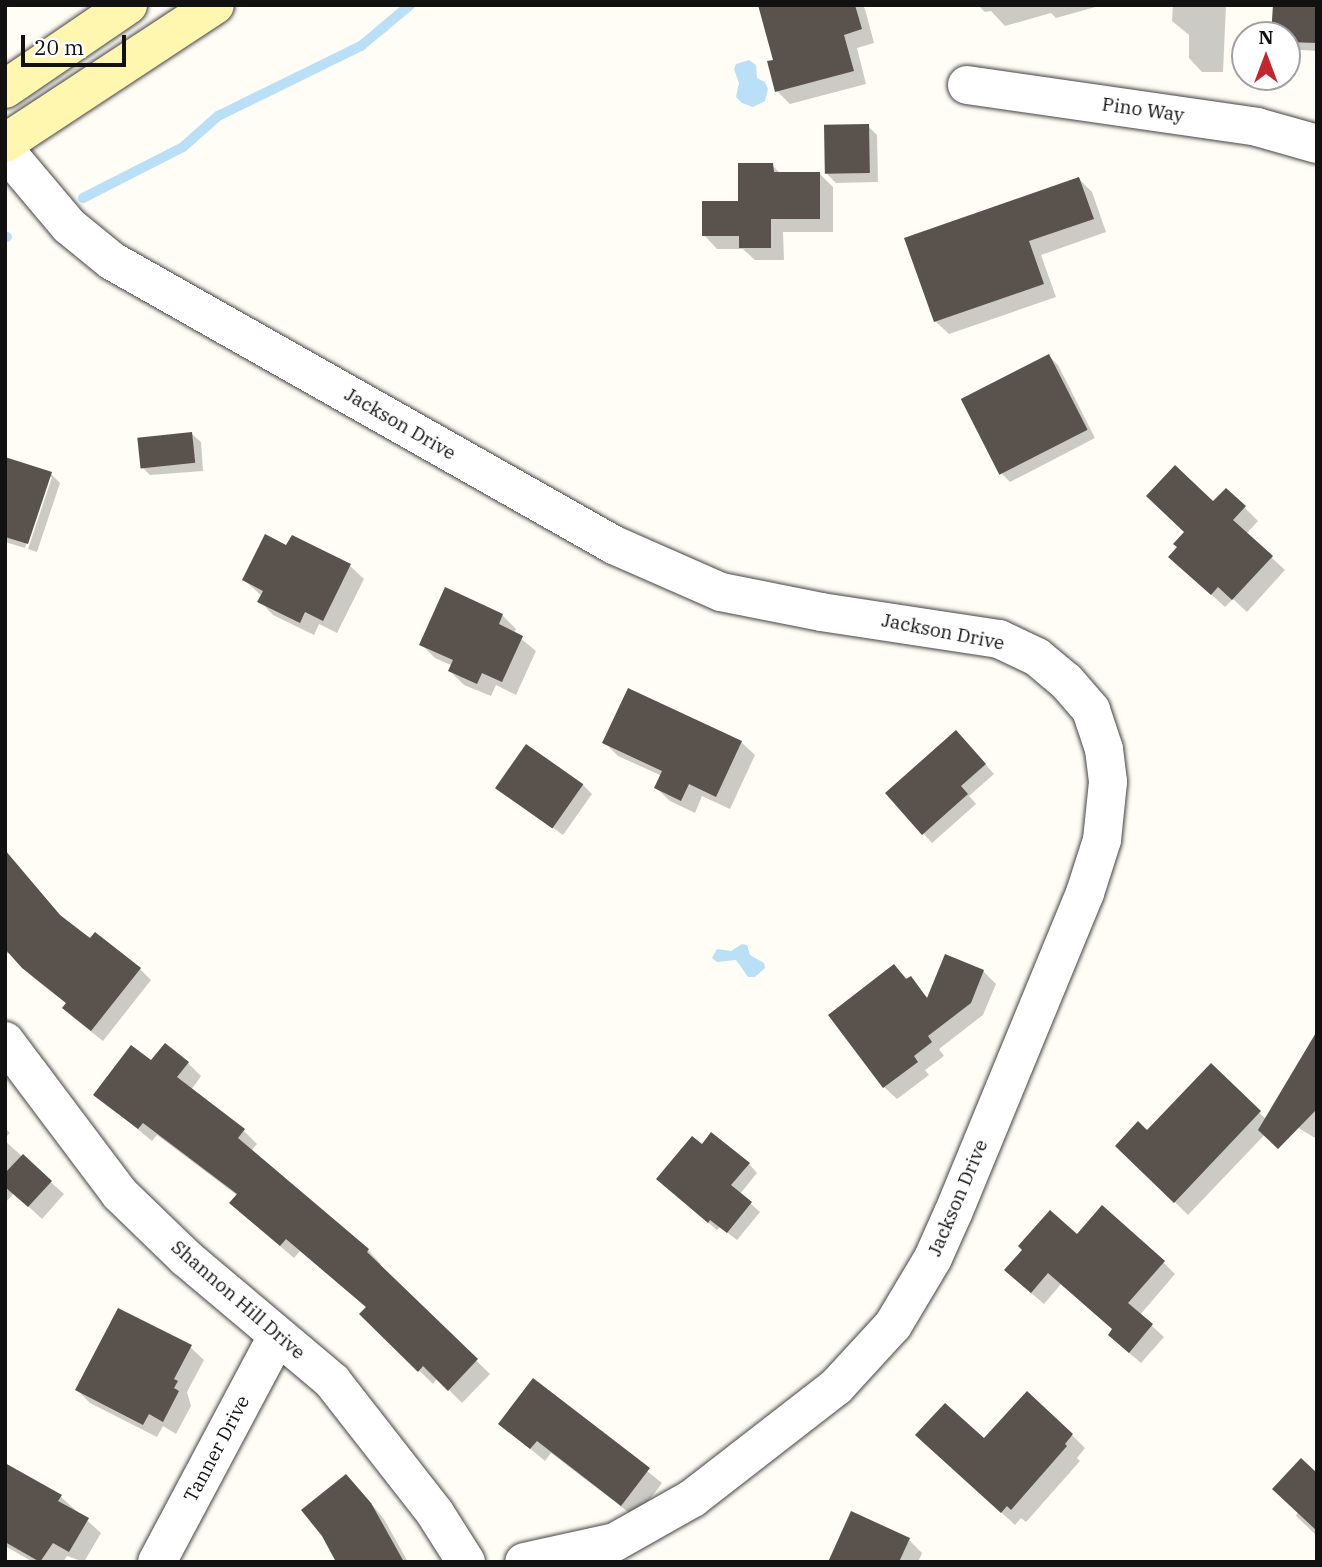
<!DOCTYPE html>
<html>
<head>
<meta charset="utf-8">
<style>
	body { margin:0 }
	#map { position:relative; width:1322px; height:1567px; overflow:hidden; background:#fffdf5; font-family:"IBM Plex Serif",serif }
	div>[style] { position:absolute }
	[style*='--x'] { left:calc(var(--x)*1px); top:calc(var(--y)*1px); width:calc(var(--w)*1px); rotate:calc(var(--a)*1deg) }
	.water>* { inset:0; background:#b9e0f7 }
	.shadow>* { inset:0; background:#0003 }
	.stream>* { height:10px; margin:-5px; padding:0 5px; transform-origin:5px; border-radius:5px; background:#b9e0f7 }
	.building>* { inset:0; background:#5a524d; transform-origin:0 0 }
	.roads { filter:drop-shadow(0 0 2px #444) drop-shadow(0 0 2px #444) }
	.street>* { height:38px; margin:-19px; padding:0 19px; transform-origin:19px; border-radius:19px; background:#fff }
	.secondary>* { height:38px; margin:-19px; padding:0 19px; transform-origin:19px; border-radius:19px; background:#fff6b0 }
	span { translate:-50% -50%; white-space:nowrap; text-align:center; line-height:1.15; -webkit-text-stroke:7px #fff; paint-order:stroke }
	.street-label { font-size:19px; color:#111 }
	.frame { position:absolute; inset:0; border:7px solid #111; pointer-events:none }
	.north { position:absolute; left:1231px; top:21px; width:70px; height:70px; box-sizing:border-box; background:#fff; border:2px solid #a0a0a0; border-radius:50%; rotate:0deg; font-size:19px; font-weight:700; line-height:28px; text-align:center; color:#111 }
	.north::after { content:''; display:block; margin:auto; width:24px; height:32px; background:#c4262e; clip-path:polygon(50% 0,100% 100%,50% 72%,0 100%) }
	.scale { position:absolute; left:21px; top:35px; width:105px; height:32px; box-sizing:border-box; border:4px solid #111; border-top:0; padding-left:9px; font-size:21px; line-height:24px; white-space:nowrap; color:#111; -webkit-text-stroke:5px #fff; paint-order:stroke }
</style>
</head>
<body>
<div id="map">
	<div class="water">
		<i style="clip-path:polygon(749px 60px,756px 65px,757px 78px,765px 82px,768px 89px,765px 101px,753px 107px,742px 103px,736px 97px,739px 83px,734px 69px,736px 64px)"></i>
		<i style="clip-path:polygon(742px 944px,747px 945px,750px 955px,764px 963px,765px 968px,755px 977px,748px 977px,736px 960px,717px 962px,712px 958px,717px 949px,731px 951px)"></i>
	</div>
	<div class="shadow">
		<i style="clip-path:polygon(813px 5px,862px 5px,865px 9px,874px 43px,857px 48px,866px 84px,790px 104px,777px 91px,775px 61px)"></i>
		<i style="clip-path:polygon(978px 5px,1098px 5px,1099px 6px,1056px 18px,1051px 13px,1005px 26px,991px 11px,985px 12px)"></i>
		<i style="clip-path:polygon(1173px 5px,1226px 5px,1223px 72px,1202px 72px,1189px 58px,1189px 35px,1172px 21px)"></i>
		<i style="clip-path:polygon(1317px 5px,1317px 51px,1287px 49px,1287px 35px,1273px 35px)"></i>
		<i style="clip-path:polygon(868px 126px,877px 135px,878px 182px,836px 183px,827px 174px)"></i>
		<i style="clip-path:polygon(772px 165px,781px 174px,820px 174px,833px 187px,833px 232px,783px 232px,784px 260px,755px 260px,743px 249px,717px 249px,704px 235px,740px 202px)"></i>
		<i style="clip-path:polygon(1079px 179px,1092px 192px,1106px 232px,1041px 255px,1056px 297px,949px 334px,935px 321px)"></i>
		<i style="clip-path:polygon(1049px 356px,1058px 365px,1095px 438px,1010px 482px,1002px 474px)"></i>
		<i style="clip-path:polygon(192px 434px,201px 442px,203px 471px,150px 475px,141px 466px)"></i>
		<i style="clip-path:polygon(5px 459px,51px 474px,60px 483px,37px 552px,28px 549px,52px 477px,48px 477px,25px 548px,5px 542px)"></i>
		<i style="clip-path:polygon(1213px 504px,1244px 507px,1258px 521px,1246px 534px,1285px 570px,1247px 612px,1233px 599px,1225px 607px,1184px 570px)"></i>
		<i style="clip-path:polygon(287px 548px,350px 566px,364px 579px,337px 633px,319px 624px,314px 635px,273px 615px,260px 601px,262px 596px,244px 580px)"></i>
		<i style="clip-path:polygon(502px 615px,516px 629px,514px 633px,536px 651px,516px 695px,496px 685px,491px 696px,464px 685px,450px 671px,453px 666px,435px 658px,421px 644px)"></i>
		<i style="clip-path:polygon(965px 741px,994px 774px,969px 796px,976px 804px,932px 843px,887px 794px)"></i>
		<i style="clip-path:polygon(741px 742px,755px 755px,730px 809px,702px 796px,695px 813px,670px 801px,656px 788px,662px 776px,618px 756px,605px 743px)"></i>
		<i style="clip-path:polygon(583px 785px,592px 794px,563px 835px,498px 788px)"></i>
		<i style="clip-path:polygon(19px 869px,65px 920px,90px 940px,140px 969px,151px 980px,103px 1041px,75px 1019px,64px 1008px,67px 1004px,35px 979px,11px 953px,5px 954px,5px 881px)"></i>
		<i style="clip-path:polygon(894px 966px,929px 999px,983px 971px,996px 984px,983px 1015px,939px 1049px,944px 1056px,925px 1070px,929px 1075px,897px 1099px,884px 1087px)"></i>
		<i style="clip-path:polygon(1317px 1034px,1317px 1136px,1315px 1138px,1287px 1121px)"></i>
		<i style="clip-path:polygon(151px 1063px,188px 1063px,201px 1076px,191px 1090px,243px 1130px,257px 1144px,251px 1151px,368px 1250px,381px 1264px,379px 1266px,490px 1374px,462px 1403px,437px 1378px,433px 1384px,375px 1327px,367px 1308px,300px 1251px,294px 1258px,245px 1216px,238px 1196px,157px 1135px,152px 1141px,96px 1095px)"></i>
		<i style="clip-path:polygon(1211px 1066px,1273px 1126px,1188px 1215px,1118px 1146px,1147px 1133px)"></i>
		<i style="clip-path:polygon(5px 1128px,10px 1133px,5px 1138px)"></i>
		<i style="clip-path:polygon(5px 1141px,64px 1194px,42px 1219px,14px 1193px,5px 1203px)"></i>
		<i style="clip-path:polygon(749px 1164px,757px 1173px,740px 1194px,760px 1212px,737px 1240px,720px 1227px,717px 1230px,658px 1179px)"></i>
		<i style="clip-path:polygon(1077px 1236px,1163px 1262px,1175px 1274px,1140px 1315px,1164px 1337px,1141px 1363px,1122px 1347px,1114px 1330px,1061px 1284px,1044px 1304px,1018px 1282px)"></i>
		<i style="clip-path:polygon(190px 1347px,204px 1360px,187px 1392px,191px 1406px,176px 1434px,163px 1426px,157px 1437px,90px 1403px,77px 1390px)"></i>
		<i style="clip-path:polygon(534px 1380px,662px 1483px,636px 1518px,551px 1453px,545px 1461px,500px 1424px)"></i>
		<i style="clip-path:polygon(1072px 1435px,1085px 1448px,1077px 1458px,1080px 1461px,1026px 1522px,1021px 1518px,1015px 1525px,931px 1448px)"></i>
		<i style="clip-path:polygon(5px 1465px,61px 1497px,101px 1533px,84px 1562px,67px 1556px,63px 1562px,33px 1562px,5px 1546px)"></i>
		<i style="clip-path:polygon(1317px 1468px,1317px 1536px,1296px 1516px)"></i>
		<i style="clip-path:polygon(359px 1489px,384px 1519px,408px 1562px,338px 1562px)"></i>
		<i style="clip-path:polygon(909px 1540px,922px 1553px,918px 1562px,829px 1562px)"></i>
	</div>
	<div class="stream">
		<i style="--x:83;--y:198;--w:112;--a:-27"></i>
		<i style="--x:183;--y:147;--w:47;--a:-41.5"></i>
		<i style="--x:218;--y:116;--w:159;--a:-26.1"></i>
		<i style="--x:361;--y:46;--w:64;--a:-39.9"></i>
		<i style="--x:5;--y:237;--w:2;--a:0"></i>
	</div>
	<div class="building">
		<i style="clip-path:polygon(758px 5px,855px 5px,862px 29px,844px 35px,854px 71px,775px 92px,767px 61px,773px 60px)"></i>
		<i style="clip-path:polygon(1273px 5px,1317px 5px,1317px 43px,1287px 42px,1287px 35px,1271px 35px)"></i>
		<i style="left:869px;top:124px;width:49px;height:45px;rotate:89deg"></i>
		<i style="clip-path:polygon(738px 163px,773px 163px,774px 172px,820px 172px,820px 219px,771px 219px,771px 248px,739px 248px,739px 236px,702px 236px,702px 201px,738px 201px)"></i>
		<i style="clip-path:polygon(1079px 177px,1094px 219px,1029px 241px,1044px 284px,934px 322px,904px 238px)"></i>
		<i style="left:1049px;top:354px;width:85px;height:99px;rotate:63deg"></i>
		<i style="left:192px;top:432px;width:31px;height:55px;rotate:84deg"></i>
		<i style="clip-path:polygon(5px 457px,52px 472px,28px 544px,5px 537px)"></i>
		<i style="clip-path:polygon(1175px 465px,1213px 501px,1226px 488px,1246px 506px,1233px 520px,1273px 556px,1232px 600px,1218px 587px,1211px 595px,1168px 557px,1177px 547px,1173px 544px,1184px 532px,1146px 496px)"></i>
		<i style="clip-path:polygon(265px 534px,286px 545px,292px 535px,351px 564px,323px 621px,305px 612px,300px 623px,257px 602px,263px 591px,242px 580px)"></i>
		<i style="clip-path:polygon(445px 587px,503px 614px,499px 624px,523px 636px,502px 682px,482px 673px,477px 684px,448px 671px,453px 660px,419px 645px)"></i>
		<i style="clip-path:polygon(628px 688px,742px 741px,716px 797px,689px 784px,681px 801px,654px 788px,662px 771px,602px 743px)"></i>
		<i style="clip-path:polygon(956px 730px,986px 764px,961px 786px,968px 794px,922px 835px,885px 793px)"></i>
		<i style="left:526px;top:744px;width:70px;height:54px;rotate:35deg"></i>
		<i style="clip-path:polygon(5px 850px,60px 915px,90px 938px,95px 932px,141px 968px,91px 1031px,62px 1008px,66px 1003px,22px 968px,5px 949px)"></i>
		<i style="clip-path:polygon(945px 954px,984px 970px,971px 1003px,928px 1036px,932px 1042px,914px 1056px,918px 1062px,883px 1088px,828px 1015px,894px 964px,906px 979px,911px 976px,927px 998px)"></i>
		<i style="clip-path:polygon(1317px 1031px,1317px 1109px,1278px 1149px,1258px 1130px)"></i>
		<i style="clip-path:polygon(165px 1043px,189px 1062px,177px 1077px,245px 1129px,238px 1138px,369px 1249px,367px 1252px,478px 1359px,448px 1391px,423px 1366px,418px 1372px,359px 1314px,366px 1307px,286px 1239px,280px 1246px,229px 1203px,237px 1194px,143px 1123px,138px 1129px,93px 1095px,131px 1045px,151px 1060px)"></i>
		<i style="clip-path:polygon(1211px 1063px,1261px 1111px,1174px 1203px,1115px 1146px,1138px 1121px,1147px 1130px)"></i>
		<i style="clip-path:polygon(711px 1132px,750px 1163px,731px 1185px,752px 1202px,727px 1233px,710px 1220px,708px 1223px,656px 1179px,692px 1136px,702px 1144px)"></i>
		<i style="clip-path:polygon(23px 1154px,52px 1181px,28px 1207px,5px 1187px,5px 1173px)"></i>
		<i style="clip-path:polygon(1102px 1205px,1165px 1261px,1128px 1303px,1153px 1324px,1129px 1353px,1108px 1335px,1112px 1329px,1048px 1273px,1031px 1293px,1004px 1270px,1022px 1250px,1018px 1246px,1050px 1210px,1077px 1234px)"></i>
		<i style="clip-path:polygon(118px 1308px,192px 1345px,174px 1379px,178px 1381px,174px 1388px,179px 1391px,163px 1422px,149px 1414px,143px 1425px,75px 1390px)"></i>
		<i style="clip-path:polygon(533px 1378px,650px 1468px,621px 1506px,537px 1441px,530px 1449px,498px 1424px)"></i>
		<i style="clip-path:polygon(1027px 1391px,1073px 1434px,1065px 1444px,1067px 1446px,1011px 1510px,1007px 1506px,1001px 1513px,915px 1435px,945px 1403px,984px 1438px)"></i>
		<i style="clip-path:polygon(1301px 1458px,1317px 1473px,1317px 1531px,1272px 1489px)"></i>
		<i style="clip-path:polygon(5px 1463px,62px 1495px,58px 1501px,89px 1518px,69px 1552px,53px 1543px,40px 1562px,5px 1542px)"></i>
		<i style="clip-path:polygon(346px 1474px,371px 1503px,404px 1562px,336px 1562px,322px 1536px,301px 1510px)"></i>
		<i style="clip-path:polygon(851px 1511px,910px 1538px,899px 1562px,828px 1562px)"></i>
	</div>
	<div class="roads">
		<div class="street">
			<i style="--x:967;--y:85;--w:293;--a:8.2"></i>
			<i style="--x:1257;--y:127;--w:62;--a:15.8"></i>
			<i style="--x:5;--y:150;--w:99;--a:49.9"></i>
			<i style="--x:69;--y:226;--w:55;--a:39.1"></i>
			<i style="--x:112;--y:261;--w:577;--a:29.5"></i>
			<i style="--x:614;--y:545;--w:117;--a:23.7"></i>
			<i style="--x:721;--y:592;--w:102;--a:11.3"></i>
			<i style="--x:821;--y:612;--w:180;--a:8.6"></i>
			<i style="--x:999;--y:639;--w:42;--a:25.3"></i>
			<i style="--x:1037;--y:657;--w:38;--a:40"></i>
			<i style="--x:1066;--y:681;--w:38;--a:49"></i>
			<i style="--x:1091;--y:710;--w:41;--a:71.6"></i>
			<i style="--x:1104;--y:749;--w:33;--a:83"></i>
			<i style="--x:1108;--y:782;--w:58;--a:95.9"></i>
			<i style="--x:1102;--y:840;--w:56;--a:107.8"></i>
			<i style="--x:1085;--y:893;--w:346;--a:112.4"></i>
			<i style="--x:953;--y:1213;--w:49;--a:114"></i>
			<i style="--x:933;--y:1258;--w:78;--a:120.8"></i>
			<i style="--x:893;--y:1325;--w:84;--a:132.6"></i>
			<i style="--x:836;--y:1387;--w:181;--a:142.2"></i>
			<i style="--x:693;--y:1498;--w:90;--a:150.6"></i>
			<i style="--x:615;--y:1542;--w:93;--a:167.6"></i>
			<i style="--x:5;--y:1041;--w:191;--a:53.1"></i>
			<i style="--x:120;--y:1194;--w:92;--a:44.1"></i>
			<i style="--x:186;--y:1258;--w:191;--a:40.1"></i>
			<i style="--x:332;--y:1381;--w:167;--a:52"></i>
			<i style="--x:435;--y:1513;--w:58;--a:57.7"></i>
			<i style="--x:157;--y:1562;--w:256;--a:-62"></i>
		</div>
		<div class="secondary">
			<i style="--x:5;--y:89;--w:149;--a:-34.3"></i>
			<i style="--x:5;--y:143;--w:251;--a:-33.3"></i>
		</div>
	</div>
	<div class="street-label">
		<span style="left:1143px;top:110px;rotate:8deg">Pino Way</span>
		<span style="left:400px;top:424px;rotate:30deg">Jackson Drive</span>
		<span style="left:943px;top:632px;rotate:11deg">Jackson Drive</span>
		<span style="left:958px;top:1198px;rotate:-67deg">Jackson Drive</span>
		<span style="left:238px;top:1300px;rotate:41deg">Shannon Hill Drive</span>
		<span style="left:217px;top:1449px;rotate:-62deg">Tanner Drive</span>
	</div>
	<div class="frame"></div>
	<div class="north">N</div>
	<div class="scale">20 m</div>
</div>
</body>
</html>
